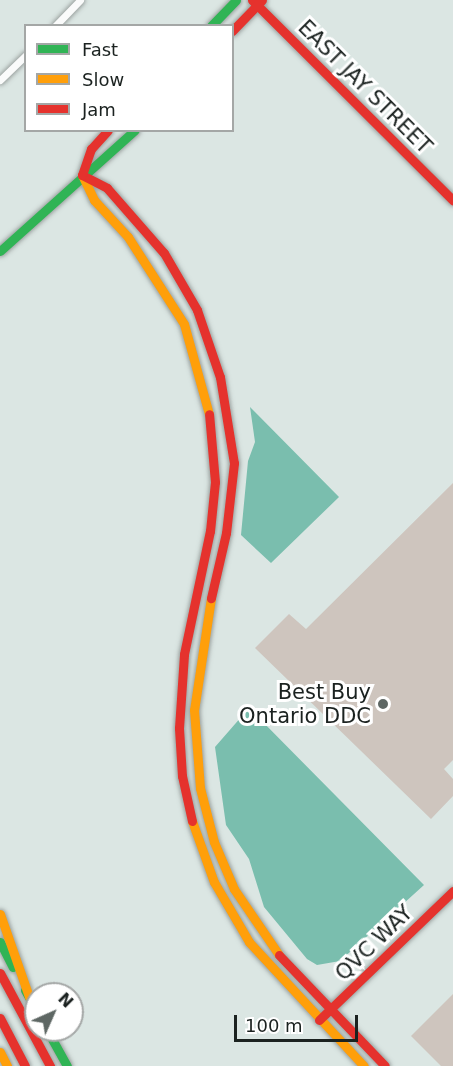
<!DOCTYPE html>
<html>
<head>
<meta charset="utf-8">
<style>
	body { margin:0 }
	#map { position:relative; width:453px; height:1066px; overflow:hidden; background:#dbe6e3; font-family:"DejaVu Sans",sans-serif }
	div>[style] { position:absolute }
	[style*='--x'] { left:calc(var(--x)*1px); top:calc(var(--y)*1px); width:calc(var(--w)*1px); rotate:calc(var(--a)*1deg) }
	.water>* { inset:0; background:#7abeae }
	.building>* { inset:0; background:#cec5be }
	.roads { filter:drop-shadow(0 0 2px #9ba2a0) drop-shadow(0 0 2px #9ba2a0) }
	.street>* { height:7px; margin:-3.5px; padding:0 3.5px; transform-origin:3.5px; border-radius:3.5px; background:#fafbfb }
	.fast>* { height:9px; margin:-4.5px; padding:0 4.5px; transform-origin:4.5px; border-radius:4.5px; background:#30b455 }
	.slow>* { height:9px; margin:-4.5px; padding:0 4.5px; transform-origin:4.5px; border-radius:4.5px; background:#ff9f0a }
	.jam>* { height:9px; margin:-4.5px; padding:0 4.5px; transform-origin:4.5px; border-radius:4.5px; background:#e5322d }
	.dots>* { width:16px; height:16px; translate:-50% -50%; box-sizing:border-box; border:3px solid #fff; border-radius:50% }
	span { translate:-50% -50%; white-space:nowrap; text-align:center; line-height:1.15; -webkit-text-stroke:6px #fff; paint-order:stroke }
	.street-label { font-size:21px; color:#1b2220 }
	.poi-label { font-size:21px; color:#1b2220 }
	.right { translate:-100% -50%; text-align:right }
	.legend { position:absolute; left:24px; top:24px; width:210px; height:108px; box-sizing:border-box; background:#fff; border:2px solid #a4a7a6; margin:0; padding:8px 10px; list-style:none; font-size:18px; color:#1b2220 }
	.legend li { display:flex; align-items:center; gap:12px; height:30px }
	.legend b { width:30px; border:2px solid #a4a7a6 }
	.north { position:absolute; left:24px; top:982px; width:60px; height:60px; box-sizing:border-box; background:#fff; border:2px solid #a4a7a6; border-radius:50%; rotate:45deg; font-size:16px; font-weight:700; line-height:24px; text-align:center; color:#1b2220 }
	.north::after { content:''; display:block; margin:auto; width:21px; height:27px; background:#5e6764; clip-path:polygon(50% 0,100% 100%,50% 72%,0 100%) }
	.scale { position:absolute; left:234px; top:1015px; width:124px; height:27px; box-sizing:border-box; border:3px solid #1b2220; border-top:0; padding-left:8px; font-size:18px; line-height:21px; white-space:nowrap; color:#1b2220; -webkit-text-stroke:4px #fff; paint-order:stroke }
</style>
</head>
<body>
<div id="map">
	<div class="water">
		<i style="clip-path:polygon(250px 407px,339px 497px,271px 563px,241px 535px,248px 461px,255px 442px)"></i>
		<i style="clip-path:polygon(249px 708px,424px 885px,340px 961px,317px 965px,307px 959px,264px 907px,249px 859px,226px 825px,215px 747px)"></i>
	</div>
	<div class="building">
		<i style="clip-path:polygon(453px 483px,453px 760px,444px 769px,453px 779px,453px 796px,431px 819px,255px 648px,289px 614px,306px 629px)"></i>
		<i style="clip-path:polygon(453px 994px,453px 1066px,441px 1066px,411px 1036px)"></i>
	</div>
	<div class="roads">
		<div class="street">
			<i style="--x:55;--y:26;--w:36;--a:-46"></i>
			<i style="--x:0;--y:80;--w:36;--a:-44"></i>
		</div>
		<div class="fast">
			<i style="--x:211;--y:26;--w:36;--a:-46"></i>
			<i style="--x:0;--y:251;--w:181;--a:-41.9"></i>
			<i style="--x:0;--y:942;--w:28;--a:63"></i>
			<i style="--x:25;--y:990;--w:23;--a:61"></i>
			<i style="--x:47;--y:1030;--w:41;--a:60.9"></i>
		</div>
		<div class="slow">
			<i style="--x:82;--y:175;--w:28;--a:64"></i>
			<i style="--x:94;--y:200;--w:50;--a:47.4"></i>
			<i style="--x:128;--y:237;--w:103;--a:57.2"></i>
			<i style="--x:184;--y:324;--w:93;--a:74.5"></i>
			<i style="--x:211;--y:598;--w:113;--a:98.6"></i>
			<i style="--x:194;--y:710;--w:78;--a:85.6"></i>
			<i style="--x:200;--y:788;--w:56;--a:75.5"></i>
			<i style="--x:214;--y:842;--w:51;--a:66.9"></i>
			<i style="--x:234;--y:889;--w:80;--a:55.7"></i>
			<i style="--x:192;--y:821;--w:65;--a:70.2"></i>
			<i style="--x:214;--y:882;--w:69;--a:59.7"></i>
			<i style="--x:249;--y:942;--w:169;--a:47.2"></i>
			<i style="--x:0;--y:914;--w:88;--a:70.7"></i>
			<i style="--x:0;--y:1052;--w:16;--a:63"></i>
		</div>
		<div class="jam">
			<i style="--x:252;--y:0;--w:284;--a:44.9"></i>
			<i style="--x:232;--y:31;--w:43;--a:-45.9"></i>
			<i style="--x:82;--y:175;--w:28;--a:27"></i>
			<i style="--x:107;--y:188;--w:86;--a:48.8"></i>
			<i style="--x:164;--y:253;--w:66;--a:59.9"></i>
			<i style="--x:197;--y:310;--w:71;--a:71.1"></i>
			<i style="--x:220;--y:377;--w:87;--a:80.8"></i>
			<i style="--x:234;--y:463;--w:70;--a:96.5"></i>
			<i style="--x:226;--y:533;--w:67;--a:103"></i>
			<i style="--x:82;--y:175;--w:28;--a:-71"></i>
			<i style="--x:91;--y:149;--w:25;--a:-48"></i>
			<i style="--x:192;--y:821;--w:46;--a:-102.5"></i>
			<i style="--x:182;--y:776;--w:48;--a:-93.6"></i>
			<i style="--x:179;--y:728;--w:74;--a:-86.1"></i>
			<i style="--x:184;--y:654;--w:126;--a:-78.1"></i>
			<i style="--x:210;--y:531;--w:49;--a:-84.2"></i>
			<i style="--x:215;--y:482;--w:68;--a:-95"></i>
			<i style="--x:279;--y:955;--w:153;--a:46.3"></i>
			<i style="--x:0;--y:973;--w:106;--a:61.7"></i>
			<i style="--x:0;--y:1018;--w:54;--a:62.5"></i>
			<i style="--x:319;--y:1020;--w:186;--a:-43.9"></i>
		</div>
	</div>
	<div class="dots">
		<i style="left:383px;top:704px;background:#5e6764"></i>
	</div>
	<div class="street-label">
		<span style="left:365px;top:87px;rotate:45deg">EAST JAY STREET</span>
		<span style="left:374px;top:943px;rotate:-44deg">QVC WAY</span>
	</div>
	<div class="poi-label">
		<span class="right" style="left:371px;top:704px">Best Buy<br>Ontario DDC</span>
	</div>
	<ul class="legend">
	<li><b style="height:8px;background:#30b455"></b>Fast</li>
	<li><b style="height:8px;background:#ff9f0a"></b>Slow</li>
	<li><b style="height:8px;background:#e5322d"></b>Jam</li>
	</ul>
	<div class="north">N</div>
	<div class="scale">100 m</div>
</div>
</body>
</html>
